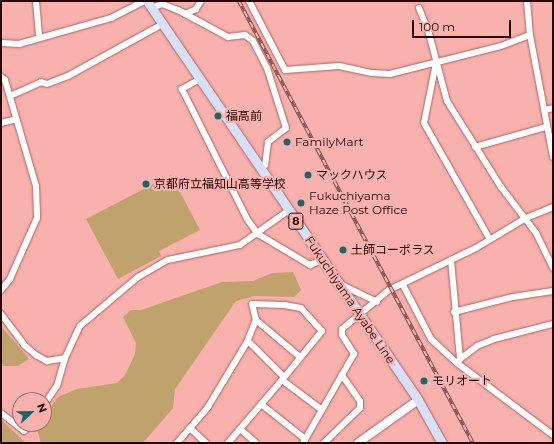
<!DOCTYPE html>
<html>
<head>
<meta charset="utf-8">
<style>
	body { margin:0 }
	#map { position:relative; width:554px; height:444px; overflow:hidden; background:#f9b1ad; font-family:Montserrat,"Noto Sans JP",sans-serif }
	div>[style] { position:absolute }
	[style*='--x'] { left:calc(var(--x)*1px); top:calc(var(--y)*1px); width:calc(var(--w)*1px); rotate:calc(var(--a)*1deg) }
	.green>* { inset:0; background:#c0a36c }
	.roads { filter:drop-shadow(0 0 1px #b3625f) drop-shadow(0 0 1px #b3625f) }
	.street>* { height:6px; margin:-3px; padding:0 3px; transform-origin:3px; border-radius:3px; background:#fff }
	.secondary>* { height:8px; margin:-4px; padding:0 4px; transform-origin:4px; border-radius:4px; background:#fff }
	.primary>* { height:9px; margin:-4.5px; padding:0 4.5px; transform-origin:4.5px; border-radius:4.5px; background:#d4e1f9 }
	.rail>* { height:3.5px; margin-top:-1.75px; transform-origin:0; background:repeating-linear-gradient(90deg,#f9b1ad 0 6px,#865453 0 12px); box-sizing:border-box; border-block:1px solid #865453 }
	.dots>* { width:11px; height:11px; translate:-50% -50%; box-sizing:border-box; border:2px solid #f9b1ad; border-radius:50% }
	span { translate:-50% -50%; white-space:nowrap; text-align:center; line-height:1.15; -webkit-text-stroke:4px #f9b1ad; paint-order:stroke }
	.shield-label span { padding:1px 3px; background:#f9b1ad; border:1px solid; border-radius:3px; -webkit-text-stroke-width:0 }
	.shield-label { font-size:11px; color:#240606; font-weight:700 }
	.poi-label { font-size:12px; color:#240606 }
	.left { translate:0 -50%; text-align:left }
	.street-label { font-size:12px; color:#240606 }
	.frame { position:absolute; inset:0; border:2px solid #240606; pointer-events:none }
	.north { position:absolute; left:12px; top:392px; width:40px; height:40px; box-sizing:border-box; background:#f9b1ad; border:1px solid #a46d6a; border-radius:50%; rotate:68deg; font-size:11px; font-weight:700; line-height:16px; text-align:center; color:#240606 }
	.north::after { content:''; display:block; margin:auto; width:14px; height:18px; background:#1a676d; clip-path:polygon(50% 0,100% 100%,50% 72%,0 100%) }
	.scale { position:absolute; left:412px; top:20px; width:99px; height:18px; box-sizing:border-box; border:2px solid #240606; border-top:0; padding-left:5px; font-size:12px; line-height:14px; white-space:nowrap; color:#240606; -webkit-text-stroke:3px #f9b1ad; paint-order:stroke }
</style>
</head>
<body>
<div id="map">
	<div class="green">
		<i style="clip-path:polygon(171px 175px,200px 230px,159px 251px,161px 256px,118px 279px,86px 219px)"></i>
		<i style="clip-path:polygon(293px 272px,301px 290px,294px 297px,255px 296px,236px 301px,175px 389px,173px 408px,143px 443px,41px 443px,36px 426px,44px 424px,44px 416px,58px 397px,77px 389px,117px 383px,125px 375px,135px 354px,136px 343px,123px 317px,131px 310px,141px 310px,222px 282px,253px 281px,272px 273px)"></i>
		<i style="clip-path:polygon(1px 326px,29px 359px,18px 366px,1px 366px)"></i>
		<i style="clip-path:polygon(1px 420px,26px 443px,1px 443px)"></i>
	</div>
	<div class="roads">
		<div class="street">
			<i style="--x:36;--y:1;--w:37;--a:85"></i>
			<i style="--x:249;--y:1;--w:78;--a:62.4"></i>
			<i style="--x:285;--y:70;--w:54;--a:-4.2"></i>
			<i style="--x:339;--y:66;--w:34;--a:12"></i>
			<i style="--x:372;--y:73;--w:18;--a:3"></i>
			<i style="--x:390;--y:74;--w:114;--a:-14.2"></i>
			<i style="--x:501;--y:46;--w:31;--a:-21"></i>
			<i style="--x:527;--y:1;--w:34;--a:85"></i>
			<i style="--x:530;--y:35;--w:124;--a:79.3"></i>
			<i style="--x:152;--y:8;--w:11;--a:-22"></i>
			<i style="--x:162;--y:4;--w:17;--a:21"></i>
			<i style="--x:178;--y:10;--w:57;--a:28.4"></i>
			<i style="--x:228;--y:37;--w:17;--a:-7"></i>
			<i style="--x:245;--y:35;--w:10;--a:37"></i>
			<i style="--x:253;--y:41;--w:30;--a:63"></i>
			<i style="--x:267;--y:68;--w:63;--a:72.4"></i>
			<i style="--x:286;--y:128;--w:23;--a:142"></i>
			<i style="--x:268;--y:142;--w:23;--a:97"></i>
			<i style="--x:265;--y:165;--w:6;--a:149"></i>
			<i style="--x:419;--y:8;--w:24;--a:68"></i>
			<i style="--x:428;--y:30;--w:73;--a:75"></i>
			<i style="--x:447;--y:101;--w:102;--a:57.9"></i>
			<i style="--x:501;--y:187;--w:58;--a:52.7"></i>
			<i style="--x:536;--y:233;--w:39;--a:64"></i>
			<i style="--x:185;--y:14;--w:12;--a:-24"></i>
			<i style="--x:196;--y:9;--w:9;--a:-58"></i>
			<i style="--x:1;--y:43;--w:18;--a:3"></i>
			<i style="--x:19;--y:44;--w:96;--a:-15.8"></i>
			<i style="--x:111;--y:18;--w:38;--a:-27"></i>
			<i style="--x:436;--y:63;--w:61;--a:101.3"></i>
			<i style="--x:424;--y:123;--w:132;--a:60.5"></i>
			<i style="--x:1;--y:77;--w:5;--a:37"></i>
			<i style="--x:5;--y:80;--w:110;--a:73.7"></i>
			<i style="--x:36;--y:186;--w:32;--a:88"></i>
			<i style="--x:37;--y:218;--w:67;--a:113.9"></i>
			<i style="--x:10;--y:279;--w:14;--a:129"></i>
			<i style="--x:200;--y:79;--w:21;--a:151"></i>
			<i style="--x:182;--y:89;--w:145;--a:63.4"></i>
			<i style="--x:247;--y:219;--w:19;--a:54"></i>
			<i style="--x:258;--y:234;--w:61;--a:30.8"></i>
			<i style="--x:310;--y:265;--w:13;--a:-23"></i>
			<i style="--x:10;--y:96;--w:34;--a:-24"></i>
			<i style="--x:41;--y:82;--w:6;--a:18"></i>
			<i style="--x:47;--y:84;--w:22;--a:-21"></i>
			<i style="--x:68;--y:76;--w:102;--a:-28.8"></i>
			<i style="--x:545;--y:110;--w:8;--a:-14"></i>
			<i style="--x:1;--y:123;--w:16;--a:-14"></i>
			<i style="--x:475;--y:147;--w:74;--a:-15.7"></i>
			<i style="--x:451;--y:260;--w:99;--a:84.8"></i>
			<i style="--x:460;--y:359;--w:5;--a:127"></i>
			<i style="--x:340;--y:284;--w:41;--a:25.9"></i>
			<i style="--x:403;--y:285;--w:61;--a:62.6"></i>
			<i style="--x:431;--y:339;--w:35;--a:43"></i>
			<i style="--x:457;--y:363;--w:120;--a:36.9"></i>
			<i style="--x:454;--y:312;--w:61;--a:-14.3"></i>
			<i style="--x:513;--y:297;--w:40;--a:-8.5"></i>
			<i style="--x:1;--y:314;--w:39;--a:53"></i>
			<i style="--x:24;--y:345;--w:16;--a:40"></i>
			<i style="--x:36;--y:355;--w:13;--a:29"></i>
			<i style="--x:47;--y:361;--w:18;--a:-9"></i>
			<i style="--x:256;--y:320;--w:57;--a:40.1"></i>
			<i style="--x:248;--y:341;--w:51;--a:45"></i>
			<i style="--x:460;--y:359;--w:21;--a:-37"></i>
			<i style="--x:477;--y:346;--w:18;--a:-22"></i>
			<i style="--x:494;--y:339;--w:61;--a:-14.3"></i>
			<i style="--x:261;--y:404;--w:56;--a:38.5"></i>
			<i style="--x:44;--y:405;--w:23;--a:-56"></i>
			<i style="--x:57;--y:386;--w:29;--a:-74"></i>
			<i style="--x:65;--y:358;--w:35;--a:-65"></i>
			<i style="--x:80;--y:326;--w:76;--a:-40.2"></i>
			<i style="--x:138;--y:277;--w:34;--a:-30"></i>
			<i style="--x:168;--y:260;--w:74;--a:-11.8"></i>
			<i style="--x:240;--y:245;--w:60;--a:-35.5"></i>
			<i style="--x:1;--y:413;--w:29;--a:38"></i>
			<i style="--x:24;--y:431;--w:9;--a:-54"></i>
			<i style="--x:240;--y:429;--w:21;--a:41"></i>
			<i style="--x:177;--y:443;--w:20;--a:-49"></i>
			<i style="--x:206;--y:443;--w:22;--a:-137"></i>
			<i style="--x:190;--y:428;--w:28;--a:-49"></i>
			<i style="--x:208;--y:407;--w:76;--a:-59"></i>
			<i style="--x:247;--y:342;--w:24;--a:-68"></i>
			<i style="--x:256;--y:320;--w:16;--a:-104"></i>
			<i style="--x:252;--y:304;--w:32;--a:2"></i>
			<i style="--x:284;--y:305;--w:17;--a:10"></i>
			<i style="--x:301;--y:308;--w:31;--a:48"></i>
			<i style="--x:322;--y:331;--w:63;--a:129.2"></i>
			<i style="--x:228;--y:443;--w:83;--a:-49.4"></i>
			<i style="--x:282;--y:380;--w:50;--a:36.9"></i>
			<i style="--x:303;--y:443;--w:103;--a:-60.2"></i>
			<i style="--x:354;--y:354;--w:22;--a:-122"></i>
			<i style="--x:342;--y:335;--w:6;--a:-90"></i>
			<i style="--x:342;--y:329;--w:61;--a:-39.7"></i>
			<i style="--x:389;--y:290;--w:97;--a:-25.8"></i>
			<i style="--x:476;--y:248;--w:58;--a:-31"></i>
			<i style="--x:526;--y:218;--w:29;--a:-22"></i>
			<i style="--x:324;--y:443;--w:50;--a:-44.2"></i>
			<i style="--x:360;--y:408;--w:7;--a:-90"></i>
			<i style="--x:360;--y:401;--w:32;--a:-125"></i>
		</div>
		<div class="secondary">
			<i style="--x:358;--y:443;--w:74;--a:-35.6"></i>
		</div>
		<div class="primary">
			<i style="--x:147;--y:1;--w:482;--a:55.8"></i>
			<i style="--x:418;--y:400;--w:49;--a:60.8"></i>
		</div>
	</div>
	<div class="rail">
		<i style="--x:239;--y:1;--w:500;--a:62.1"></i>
	</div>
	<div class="dots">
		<i style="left:218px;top:116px;background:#1a676d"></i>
		<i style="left:287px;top:142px;background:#1a676d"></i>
		<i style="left:308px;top:175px;background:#1a676d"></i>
		<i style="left:146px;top:184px;background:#1a676d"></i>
		<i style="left:301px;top:203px;background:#1a676d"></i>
		<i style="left:343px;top:250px;background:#1a676d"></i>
		<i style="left:424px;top:381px;background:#1a676d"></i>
	</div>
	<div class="shield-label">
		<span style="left:296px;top:221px">8</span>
	</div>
	<div class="poi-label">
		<span class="left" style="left:226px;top:116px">福高前</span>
		<span class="left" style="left:295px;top:142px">FamilyMart</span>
		<span class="left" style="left:316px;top:175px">マックハウス</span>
		<span class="left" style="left:154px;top:184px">京都府立福知山高等学校</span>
		<span class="left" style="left:309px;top:203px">Fukuchiyama<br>Haze Post Office</span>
		<span class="left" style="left:351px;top:250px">土師コーポラス</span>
		<span class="left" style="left:432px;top:381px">モリオート</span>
	</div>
	<div class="street-label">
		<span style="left:350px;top:300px;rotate:56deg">Fukuchiyama Ayabe Line</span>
	</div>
	<div class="frame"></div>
	<div class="north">N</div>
	<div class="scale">100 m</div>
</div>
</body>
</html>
